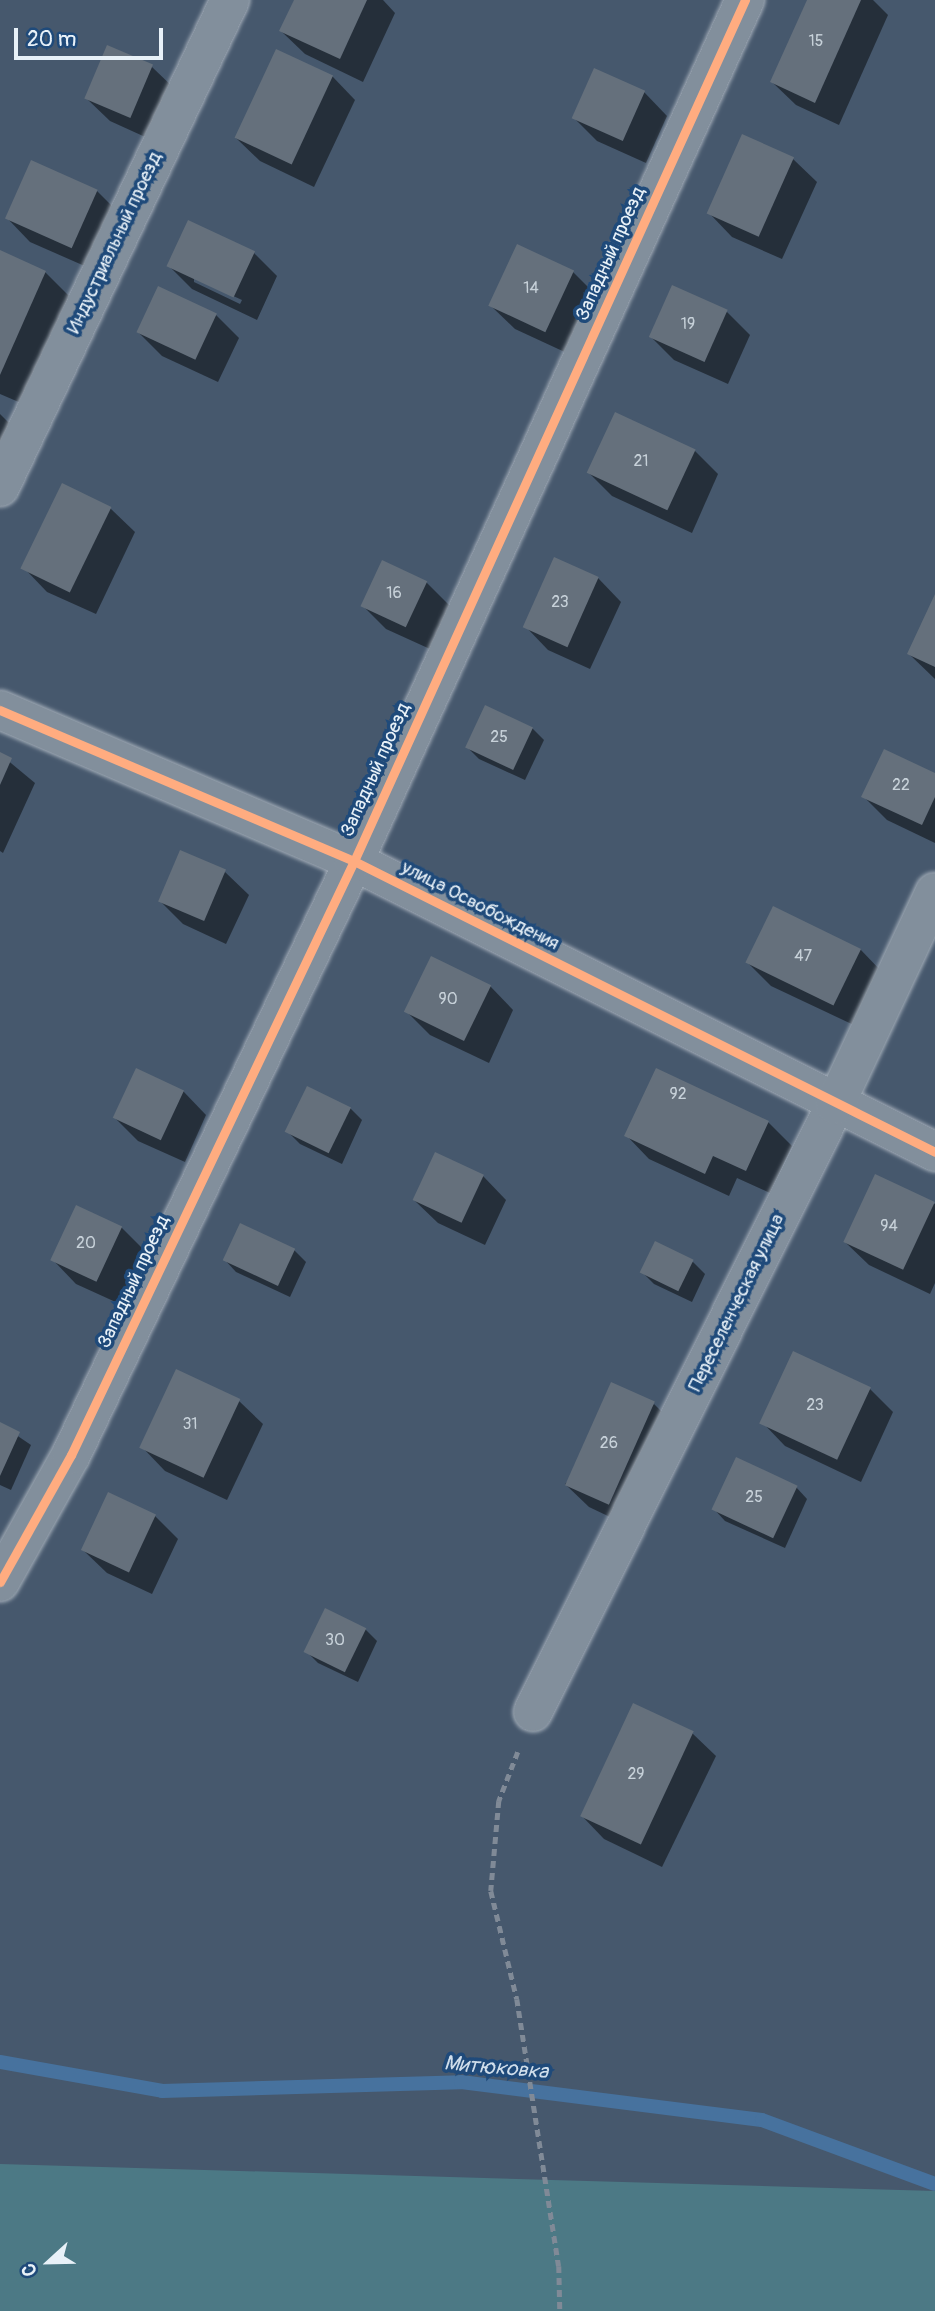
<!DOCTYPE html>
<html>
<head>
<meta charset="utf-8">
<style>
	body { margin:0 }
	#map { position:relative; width:935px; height:2311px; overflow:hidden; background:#46586d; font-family:Pangolin,sans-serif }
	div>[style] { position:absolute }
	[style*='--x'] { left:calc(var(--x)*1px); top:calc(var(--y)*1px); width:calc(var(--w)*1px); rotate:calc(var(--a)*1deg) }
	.green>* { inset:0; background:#4c7985 }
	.shadow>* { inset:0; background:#0007 }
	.stream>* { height:14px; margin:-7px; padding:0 7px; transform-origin:7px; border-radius:7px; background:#47729e }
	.building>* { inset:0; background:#65707c; transform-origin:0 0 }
	.path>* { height:4.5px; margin-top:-2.25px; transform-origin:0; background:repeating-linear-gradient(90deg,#808a97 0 7px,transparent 0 12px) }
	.roads { filter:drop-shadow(0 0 2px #a2acb7) drop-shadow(0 0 2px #a2acb7) }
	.street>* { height:38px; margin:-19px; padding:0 19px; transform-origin:19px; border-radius:19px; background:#828f9c }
	.cycleway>* { height:9px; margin:-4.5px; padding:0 4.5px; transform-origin:4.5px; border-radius:4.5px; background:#ffac80 }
	span { translate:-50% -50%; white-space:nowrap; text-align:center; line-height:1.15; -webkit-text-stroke:7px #1f4a7a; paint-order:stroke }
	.number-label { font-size:16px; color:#c7d1d9 }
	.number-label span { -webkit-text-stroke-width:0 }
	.street-label { font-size:19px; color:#e8f1f8 }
	.water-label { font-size:21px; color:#d0deeb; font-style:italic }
	.north { position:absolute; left:14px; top:2227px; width:70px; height:70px; -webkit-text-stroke:5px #1f4a7a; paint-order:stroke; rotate:248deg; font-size:19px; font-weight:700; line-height:28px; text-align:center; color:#e8f1f8 }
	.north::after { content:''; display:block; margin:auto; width:24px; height:32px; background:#e8f1f8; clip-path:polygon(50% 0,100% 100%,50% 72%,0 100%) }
	.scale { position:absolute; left:14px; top:28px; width:149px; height:32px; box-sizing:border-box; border:4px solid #e8f1f8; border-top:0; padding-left:9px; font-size:21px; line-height:24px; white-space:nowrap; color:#e8f1f8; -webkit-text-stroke:5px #1f4a7a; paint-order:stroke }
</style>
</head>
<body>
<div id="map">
	<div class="green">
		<i style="clip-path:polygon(0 2164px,935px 2191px,935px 2311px,0 2311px)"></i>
	</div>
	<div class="shadow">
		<i style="clip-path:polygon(296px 0,383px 0,395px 13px,363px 82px,305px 54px,281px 31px)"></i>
		<i style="clip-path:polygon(809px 0,873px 0,888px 15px,839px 125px,796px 105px,772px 82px)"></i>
		<i style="clip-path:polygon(152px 67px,176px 90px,154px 141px,110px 121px,86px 98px)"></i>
		<i style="clip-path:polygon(332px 76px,355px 100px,314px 187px,260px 161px,236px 138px)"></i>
		<i style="clip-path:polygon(644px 92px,667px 116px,646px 163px,597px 141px,574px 118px)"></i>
		<i style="clip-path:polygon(743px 137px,793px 159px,817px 182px,782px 259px,732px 237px,709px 213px)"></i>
		<i style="clip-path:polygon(97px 191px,121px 215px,96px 271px,30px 242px,7px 218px)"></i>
		<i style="clip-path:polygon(0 252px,45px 272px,69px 296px,21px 403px,0 394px)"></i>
		<i style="clip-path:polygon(evenodd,254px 253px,277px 276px,257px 320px,192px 289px,169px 266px,254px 253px,194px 278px,242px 300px,240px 304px,194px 282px,194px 278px)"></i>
		<i style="clip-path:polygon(572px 271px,596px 295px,569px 354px,515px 329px,491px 306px)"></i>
		<i style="clip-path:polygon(727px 312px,750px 335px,728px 384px,674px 360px,651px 337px)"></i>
		<i style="clip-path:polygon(216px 315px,239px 338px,218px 382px,162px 356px,138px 332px)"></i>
		<i style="clip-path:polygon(0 414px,12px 426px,0 453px)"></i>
		<i style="clip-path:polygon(695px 451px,718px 474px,692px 533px,612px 496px,589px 473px)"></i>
		<i style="clip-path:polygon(63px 486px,111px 509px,135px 532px,96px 614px,47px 592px,24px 568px)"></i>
		<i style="clip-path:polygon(598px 578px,621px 602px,590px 669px,548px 650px,525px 626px)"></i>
		<i style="clip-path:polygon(426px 582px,450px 606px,430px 649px,386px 629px,363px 606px)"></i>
		<i style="clip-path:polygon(935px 598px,935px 679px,909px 654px)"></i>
		<i style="clip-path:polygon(532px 728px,544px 740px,525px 780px,479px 759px,467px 747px)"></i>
		<i style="clip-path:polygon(0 754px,35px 783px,3px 853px,0 851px)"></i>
		<i style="clip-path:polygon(935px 775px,935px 843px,887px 820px,863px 796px)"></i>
		<i style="clip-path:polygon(225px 872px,249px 895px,226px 944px,183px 924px,160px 901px)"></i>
		<i style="clip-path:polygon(860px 949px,883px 973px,858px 1027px,771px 986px,748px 963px)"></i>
		<i style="clip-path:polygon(490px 986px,513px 1010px,489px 1063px,430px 1035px,407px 1012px)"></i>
		<i style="clip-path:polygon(657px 1070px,768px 1122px,792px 1146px,770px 1193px,737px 1178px,729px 1196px,649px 1159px,626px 1135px)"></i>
		<i style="clip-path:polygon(183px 1091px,206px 1115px,185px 1162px,138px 1141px,115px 1118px)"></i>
		<i style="clip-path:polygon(350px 1108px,362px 1120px,342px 1164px,300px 1144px,288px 1132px)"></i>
		<i style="clip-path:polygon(483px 1176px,506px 1200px,485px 1245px,438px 1223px,414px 1200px)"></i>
		<i style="clip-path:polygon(876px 1176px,935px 1204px,935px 1283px,930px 1294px,869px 1265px,845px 1242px)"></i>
		<i style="clip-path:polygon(121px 1227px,145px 1251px,120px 1304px,76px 1284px,53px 1260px)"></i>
		<i style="clip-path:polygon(294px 1250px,306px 1262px,290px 1297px,236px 1272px,225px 1260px)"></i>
		<i style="clip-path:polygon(693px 1262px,705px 1274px,692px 1302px,654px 1284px,642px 1272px)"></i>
		<i style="clip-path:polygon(177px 1372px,239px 1401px,263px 1424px,227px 1500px,165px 1471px,142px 1447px)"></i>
		<i style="clip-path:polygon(870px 1389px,893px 1412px,861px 1482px,785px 1446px,762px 1422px)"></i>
		<i style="clip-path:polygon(654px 1404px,677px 1427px,631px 1527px,589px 1507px,565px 1484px)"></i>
		<i style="clip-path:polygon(0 1424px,31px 1445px,11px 1490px,0 1485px)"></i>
		<i style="clip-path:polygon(796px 1487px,807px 1499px,785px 1548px,725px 1521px,714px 1509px)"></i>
		<i style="clip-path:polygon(155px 1516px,178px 1539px,152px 1594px,107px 1573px,83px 1550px)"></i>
		<i style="clip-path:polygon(365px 1629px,377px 1641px,358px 1682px,318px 1663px,306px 1651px)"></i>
		<i style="clip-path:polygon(692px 1733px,716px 1756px,662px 1867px,604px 1839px,581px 1815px)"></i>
	</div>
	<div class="stream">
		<i style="--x:0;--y:2062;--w:165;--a:10.1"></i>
		<i style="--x:162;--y:2091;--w:299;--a:-1.7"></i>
		<i style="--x:461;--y:2082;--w:303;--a:7.2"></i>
		<i style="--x:762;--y:2120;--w:184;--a:20.3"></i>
	</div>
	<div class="building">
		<i style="clip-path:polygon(294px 0,367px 0,340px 59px,279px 31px)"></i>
		<i style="clip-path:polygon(807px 0,861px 0,815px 103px,770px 82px)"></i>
		<i style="left:107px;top:45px;width:50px;height:58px;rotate:23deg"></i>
		<i style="left:276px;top:49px;width:63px;height:98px;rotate:25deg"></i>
		<i style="left:594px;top:68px;width:56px;height:55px;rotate:24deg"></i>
		<i style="left:742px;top:134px;width:57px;height:87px;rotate:24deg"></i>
		<i style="left:31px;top:160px;width:73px;height:64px;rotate:24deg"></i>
		<i style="left:188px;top:220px;width:74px;height:51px;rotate:25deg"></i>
		<i style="left:517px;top:244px;width:63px;height:68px;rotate:25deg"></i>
		<i style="clip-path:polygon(0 250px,46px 271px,0 375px)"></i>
		<i style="left:672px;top:285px;width:61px;height:57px;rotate:24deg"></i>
		<i style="left:158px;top:286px;width:65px;height:51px;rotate:25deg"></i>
		<i style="left:615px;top:412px;width:89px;height:67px;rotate:25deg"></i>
		<i style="left:62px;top:483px;width:55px;height:95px;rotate:26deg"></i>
		<i style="left:554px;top:557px;width:49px;height:77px;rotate:24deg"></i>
		<i style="left:382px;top:560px;width:50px;height:51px;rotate:25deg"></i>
		<i style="clip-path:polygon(935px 594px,935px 667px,907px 654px)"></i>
		<i style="left:485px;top:705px;width:53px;height:47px;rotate:25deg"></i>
		<i style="clip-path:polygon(884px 749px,935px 773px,935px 797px,922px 825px,861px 797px)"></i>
		<i style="clip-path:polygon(0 752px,12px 758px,0 785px)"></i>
		<i style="left:180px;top:850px;width:50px;height:56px;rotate:23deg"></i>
		<i style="left:773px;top:906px;width:98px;height:63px;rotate:26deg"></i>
		<i style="left:431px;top:956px;width:67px;height:62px;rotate:26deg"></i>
		<i style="left:136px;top:1068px;width:53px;height:55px;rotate:25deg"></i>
		<i style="clip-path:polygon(656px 1068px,769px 1121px,746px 1171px,713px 1156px,705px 1174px,624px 1136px)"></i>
		<i style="left:307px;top:1086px;width:49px;height:51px;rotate:26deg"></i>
		<i style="left:435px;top:1152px;width:54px;height:53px;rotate:25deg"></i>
		<i style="left:875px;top:1174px;width:66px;height:75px;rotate:25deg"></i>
		<i style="left:76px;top:1205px;width:51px;height:61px;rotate:25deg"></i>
		<i style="left:240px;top:1223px;width:61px;height:41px;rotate:25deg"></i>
		<i style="left:655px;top:1241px;width:43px;height:35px;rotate:26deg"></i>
		<i style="left:793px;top:1351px;width:86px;height:80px;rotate:25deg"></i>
		<i style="left:176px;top:1369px;width:71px;height:87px;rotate:25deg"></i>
		<i style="left:611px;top:1382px;width:48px;height:113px;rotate:24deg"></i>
		<i style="clip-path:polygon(0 1422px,20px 1432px,0 1476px)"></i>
		<i style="left:736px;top:1457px;width:68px;height:58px;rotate:25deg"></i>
		<i style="left:108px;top:1492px;width:53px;height:64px;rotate:25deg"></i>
		<i style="left:325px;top:1608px;width:46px;height:49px;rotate:26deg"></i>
		<i style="left:633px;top:1703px;width:67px;height:125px;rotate:25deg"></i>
	</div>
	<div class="path">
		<i style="--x:518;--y:1752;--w:53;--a:111.2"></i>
		<i style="--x:499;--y:1801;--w:90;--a:95.1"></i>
		<i style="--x:491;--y:1891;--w:111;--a:76.5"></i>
		<i style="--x:517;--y:1999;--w:270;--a:81.1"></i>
		<i style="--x:559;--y:2266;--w:45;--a:88.7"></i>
	</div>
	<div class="roads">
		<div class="street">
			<i style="--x:0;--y:487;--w:539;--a:-64.72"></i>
			<i style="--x:0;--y:710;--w:385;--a:23.1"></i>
			<i style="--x:354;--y:861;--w:650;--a:26.6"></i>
			<i style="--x:0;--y:1582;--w:145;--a:-60.8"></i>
			<i style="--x:71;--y:1455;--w:658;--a:-64.53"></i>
			<i style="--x:354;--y:861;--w:946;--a:-65.58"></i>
			<i style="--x:533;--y:1712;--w:678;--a:-63.55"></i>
			<i style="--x:835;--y:1105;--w:235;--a:-64.9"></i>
		</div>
	</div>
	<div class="cycleway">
		<i style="--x:0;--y:710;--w:385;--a:23.1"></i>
		<i style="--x:354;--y:861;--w:650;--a:26.6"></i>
		<i style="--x:0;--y:1582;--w:145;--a:-60.8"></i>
		<i style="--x:71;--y:1455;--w:658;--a:-64.53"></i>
		<i style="--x:354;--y:861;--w:946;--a:-65.58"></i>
	</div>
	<div class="number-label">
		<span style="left:816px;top:41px">15</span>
		<span style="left:531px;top:288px">14</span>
		<span style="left:688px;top:324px">19</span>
		<span style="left:641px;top:461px">21</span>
		<span style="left:394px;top:593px">16</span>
		<span style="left:560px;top:602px">23</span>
		<span style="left:499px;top:737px">25</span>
		<span style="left:901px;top:785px">22</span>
		<span style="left:803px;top:956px">47</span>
		<span style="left:448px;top:999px">90</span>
		<span style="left:678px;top:1094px">92</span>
		<span style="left:889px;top:1226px">94</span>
		<span style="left:86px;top:1243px">20</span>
		<span style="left:815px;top:1405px">23</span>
		<span style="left:190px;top:1424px">31</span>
		<span style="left:609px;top:1443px">26</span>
		<span style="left:754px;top:1497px">25</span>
		<span style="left:335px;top:1640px">30</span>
		<span style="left:636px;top:1774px">29</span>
	</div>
	<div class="street-label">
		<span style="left:115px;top:243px;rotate:-65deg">Индустриальный проезд</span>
		<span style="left:611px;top:254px;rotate:-66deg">Западный проезд</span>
		<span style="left:376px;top:770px;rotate:-66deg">Западный проезд</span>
		<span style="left:480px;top:906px;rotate:27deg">улица Освобождения</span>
		<span style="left:134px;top:1282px;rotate:-65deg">Западный проезд</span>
		<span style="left:737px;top:1303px;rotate:-64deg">Переселенческая улица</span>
	</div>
	<div class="water-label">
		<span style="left:496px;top:2068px;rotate:5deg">Митюковка</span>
	</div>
	<div class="north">С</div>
	<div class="scale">20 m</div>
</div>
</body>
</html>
